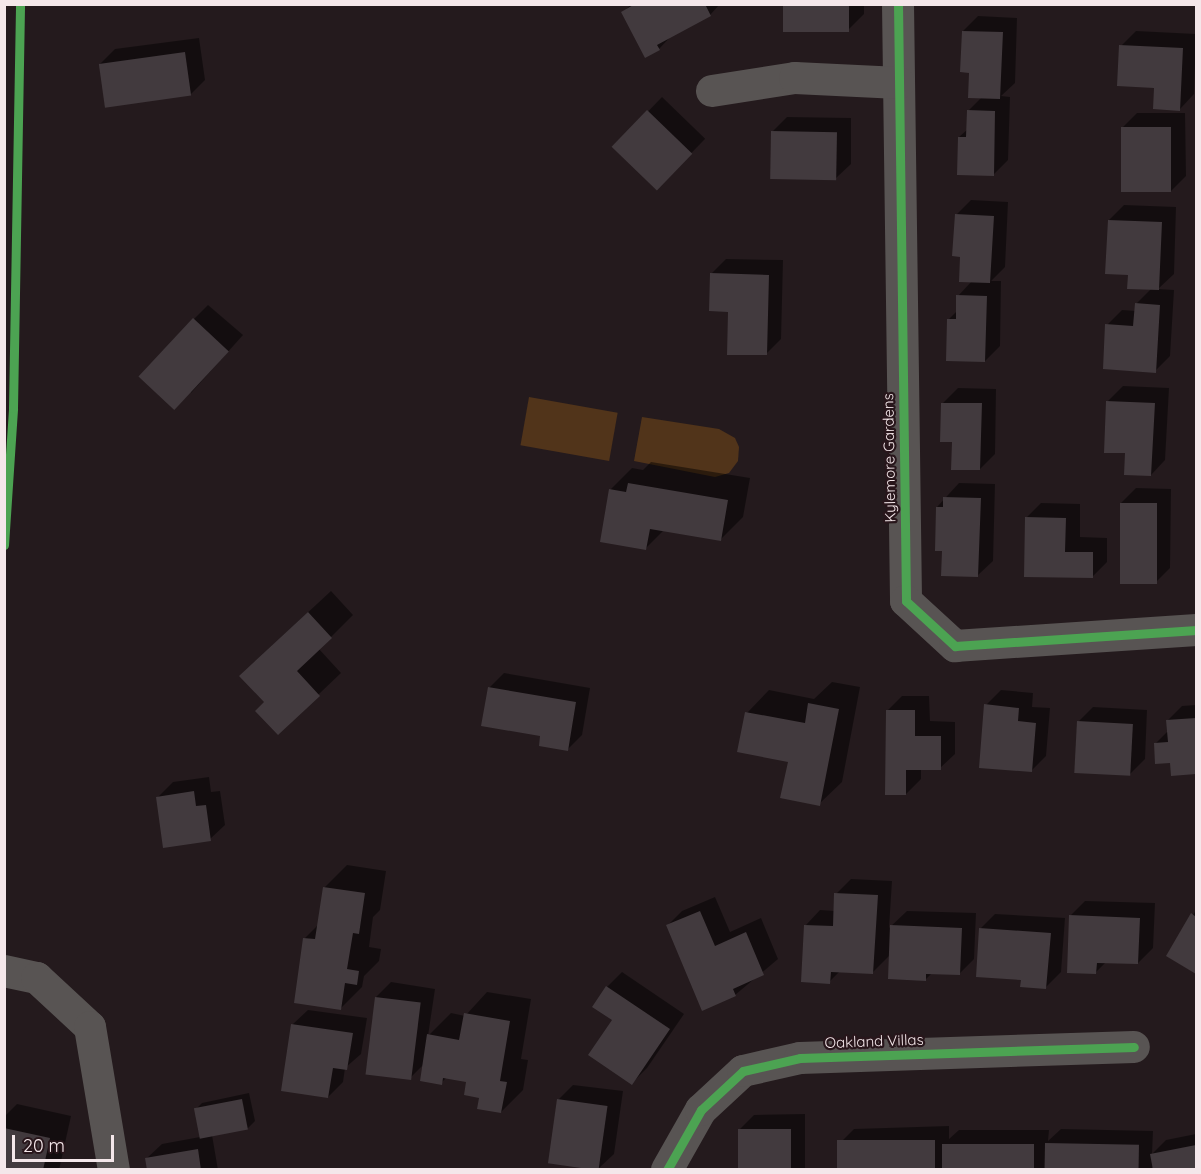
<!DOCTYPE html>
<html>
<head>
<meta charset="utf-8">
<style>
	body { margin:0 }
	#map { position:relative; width:1201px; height:1174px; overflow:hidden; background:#241a1d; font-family:Quicksand,sans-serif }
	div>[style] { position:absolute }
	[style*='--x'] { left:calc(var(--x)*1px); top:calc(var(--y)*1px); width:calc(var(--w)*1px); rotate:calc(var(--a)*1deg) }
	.green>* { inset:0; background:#51341a; transform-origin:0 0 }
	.shadow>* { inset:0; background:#0007; transform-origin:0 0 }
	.building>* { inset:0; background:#423a3e; transform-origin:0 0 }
	.minor>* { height:32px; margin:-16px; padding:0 16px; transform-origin:16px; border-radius:16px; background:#585453 }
	.cycleway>* { height:9px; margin:-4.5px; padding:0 4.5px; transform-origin:4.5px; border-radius:4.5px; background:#4ca352 }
	span { translate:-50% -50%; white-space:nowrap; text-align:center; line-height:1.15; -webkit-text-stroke:4.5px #28161b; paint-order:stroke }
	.street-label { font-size:15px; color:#f4e7ea }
	.frame { position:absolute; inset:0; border:6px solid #f4e7ea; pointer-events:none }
	.scale { position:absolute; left:12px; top:1135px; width:102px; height:27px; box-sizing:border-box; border:3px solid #f4e7ea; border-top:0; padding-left:8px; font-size:18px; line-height:21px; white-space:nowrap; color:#f4e7ea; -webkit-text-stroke:4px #28161b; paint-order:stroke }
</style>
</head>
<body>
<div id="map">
	<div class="green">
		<i style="left:529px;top:397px;width:90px;height:49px;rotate:10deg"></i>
		<i style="clip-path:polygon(642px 417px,719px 429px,735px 438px,739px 447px,738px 461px,729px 473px,715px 477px,634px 461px)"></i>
	</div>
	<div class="shadow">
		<i style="clip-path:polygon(631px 4px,720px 4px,710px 15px,673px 34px,659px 49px,623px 13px)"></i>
		<i style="clip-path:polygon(785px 4px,864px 4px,864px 14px,849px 29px)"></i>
		<i style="clip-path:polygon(978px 16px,1017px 18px,1015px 83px,1001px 96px,1010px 97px,1008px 160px,993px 175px,959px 137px,968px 129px,968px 111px,982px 97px,971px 71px,963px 31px)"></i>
		<i style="clip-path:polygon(1136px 31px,1196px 34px,1194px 94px,1180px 109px,1121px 46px)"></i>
		<i style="clip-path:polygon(199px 38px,205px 80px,190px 95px,100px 64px,115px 49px)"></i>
		<i style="left:662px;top:97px;width:60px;height:69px;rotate:44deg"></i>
		<i style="clip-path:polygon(1137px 113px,1185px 113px,1186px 176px,1171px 191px,1122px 128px)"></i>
		<i style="clip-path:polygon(787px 117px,851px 118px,851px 164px,836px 178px,772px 132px)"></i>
		<i style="clip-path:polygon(971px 200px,1008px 202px,1005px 267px,991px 281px,1001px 281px,1000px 346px,985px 361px,948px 320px,957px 311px,958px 296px,972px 281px,962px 255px,956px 215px)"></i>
		<i style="clip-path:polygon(1124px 205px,1176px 207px,1174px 274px,1158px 289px,1174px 290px,1170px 356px,1155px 371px,1107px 325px,1122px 310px,1136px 311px,1136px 304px,1152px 288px,1130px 273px,1109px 220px)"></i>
		<i style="clip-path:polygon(726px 259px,783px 260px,781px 339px,766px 354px,729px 310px,711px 274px)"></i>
		<i style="clip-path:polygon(208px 305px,243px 335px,191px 393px,194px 319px)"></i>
		<i style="clip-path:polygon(1123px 386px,1169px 388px,1165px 460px,1151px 475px,1108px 401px)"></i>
		<i style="clip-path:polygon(958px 388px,996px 389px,995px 454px,980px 469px,953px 441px,943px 403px)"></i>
		<i style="clip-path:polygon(651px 462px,750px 478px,743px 517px,721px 539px,664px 530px,646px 548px,610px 490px,632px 468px,643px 470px)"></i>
		<i style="clip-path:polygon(959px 483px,995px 484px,993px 561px,978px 575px,943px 550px,937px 507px)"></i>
		<i style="clip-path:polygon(1136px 488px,1171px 489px,1170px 568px,1155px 583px,1121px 503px)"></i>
		<i style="clip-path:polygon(1041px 503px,1080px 504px,1080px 537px,1107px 538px,1107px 562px,1092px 577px,1026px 518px)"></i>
		<i style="clip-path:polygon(331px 591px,353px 615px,319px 649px,341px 673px,278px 733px,266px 702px,263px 654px)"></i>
		<i style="clip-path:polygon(504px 673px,590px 688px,582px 735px,567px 750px,542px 735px,489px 688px)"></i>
		<i style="clip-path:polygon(832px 682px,860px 687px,842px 782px,819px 804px,789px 761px,747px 713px,769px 690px,814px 699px)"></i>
		<i style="clip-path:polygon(1001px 690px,1033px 693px,1032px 707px,1050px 708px,1046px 756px,1031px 771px,986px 705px)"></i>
		<i style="clip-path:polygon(902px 696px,929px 696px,930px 721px,955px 722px,955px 754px,940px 768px,921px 768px,921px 779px,906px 794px,887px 711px)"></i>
		<i style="clip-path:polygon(1196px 705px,1196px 773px,1172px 775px,1171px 762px,1155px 744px,1168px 731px,1168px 720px,1182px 706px)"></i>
		<i style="clip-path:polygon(1093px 707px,1147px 710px,1145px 759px,1130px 774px,1078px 722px)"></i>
		<i style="clip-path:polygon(209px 777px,211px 792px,220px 791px,225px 825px,210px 839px,158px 797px,173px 782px)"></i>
		<i style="clip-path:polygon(347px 865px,386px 871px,380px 910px,373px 917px,369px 947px,381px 949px,379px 961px,364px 976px,362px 987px,340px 1009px,305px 938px,319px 924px,325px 887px)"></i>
		<i style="clip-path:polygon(851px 879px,892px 881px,889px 928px,907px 911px,976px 913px,974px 959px,959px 974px,932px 973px,926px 979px,891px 954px,873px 972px,840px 971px,829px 982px,806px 925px,820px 910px,835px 911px,836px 894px)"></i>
		<i style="clip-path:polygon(715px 897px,730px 932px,761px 918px,778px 959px,735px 995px,667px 926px,682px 911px)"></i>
		<i style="clip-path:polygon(1085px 901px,1155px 903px,1153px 948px,1138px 963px,1106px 962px,1096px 972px,1070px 916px)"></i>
		<i style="clip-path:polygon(1196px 910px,1196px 973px,1168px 956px)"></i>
		<i style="clip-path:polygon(995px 914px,1065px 918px,1061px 972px,1046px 987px,1023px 978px,980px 929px)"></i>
		<i style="clip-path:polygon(622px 972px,684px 1014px,647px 1068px,632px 1083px,607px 987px)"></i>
		<i style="clip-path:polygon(391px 982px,435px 989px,428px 1036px,451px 1013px,465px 1016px,487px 992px,531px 999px,521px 1059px,528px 1060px,523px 1090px,501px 1112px,480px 1097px,468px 1080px,447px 1077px,441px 1083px,424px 1064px,409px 1079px,376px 997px)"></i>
		<i style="clip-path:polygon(308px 1010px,367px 1018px,361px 1054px,345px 1068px,343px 1082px,328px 1097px,293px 1024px)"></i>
		<i style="clip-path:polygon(573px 1085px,623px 1091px,614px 1154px,599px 1168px,558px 1100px)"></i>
		<i style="clip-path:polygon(249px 1093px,255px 1121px,248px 1128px,212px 1135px,218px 1170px,149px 1170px,147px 1158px,162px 1144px,200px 1137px,195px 1110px,202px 1103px)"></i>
		<i style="clip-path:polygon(17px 1104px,71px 1116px,59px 1170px,4px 1170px,4px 1117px)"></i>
		<i style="clip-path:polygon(805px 1114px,805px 1170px,739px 1170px,739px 1130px,754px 1115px)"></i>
		<i style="clip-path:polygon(949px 1126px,949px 1139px,959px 1130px,1049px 1130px,1048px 1141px,1061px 1129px,1153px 1131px,1152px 1154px,1166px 1140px,1196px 1134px,1196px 1170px,1154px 1170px,1153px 1165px,1152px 1170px,839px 1170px,839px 1144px,854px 1129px)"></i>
	</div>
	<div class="building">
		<i style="clip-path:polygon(635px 4px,705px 4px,711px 16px,657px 45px,660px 50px,645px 58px,621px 12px)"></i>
		<i style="left:783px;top:4px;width:66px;height:28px"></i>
		<i style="clip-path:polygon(962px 31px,1003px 32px,1000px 99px,968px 98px,969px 73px,960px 72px)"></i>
		<i style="clip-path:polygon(1119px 45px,1183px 48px,1180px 111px,1153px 109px,1154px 88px,1117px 86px)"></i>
		<i style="left:185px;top:52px;width:44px;height:87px;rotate:82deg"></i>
		<i style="left:647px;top:110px;width:63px;height:51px;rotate:44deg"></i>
		<i style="clip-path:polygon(967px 110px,995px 111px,994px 176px,957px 175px,958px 137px,966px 137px)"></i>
		<i style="left:1171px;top:127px;width:65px;height:50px;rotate:90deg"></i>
		<i style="left:771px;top:131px;width:66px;height:48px;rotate:1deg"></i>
		<i style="clip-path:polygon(955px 214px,994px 216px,990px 283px,959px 282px,960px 257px,952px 256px)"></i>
		<i style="clip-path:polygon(1108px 220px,1162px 222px,1159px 290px,1127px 289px,1128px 275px,1105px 274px)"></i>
		<i style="clip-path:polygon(710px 273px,769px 275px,767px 355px,727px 355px,728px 312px,709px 311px)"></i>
		<i style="clip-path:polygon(956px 295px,987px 296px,985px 362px,946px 361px,947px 319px,956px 319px)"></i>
		<i style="clip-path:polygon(1135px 303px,1160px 305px,1156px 373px,1103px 369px,1105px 324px,1133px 326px)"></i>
		<i style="left:193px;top:318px;width:49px;height:80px;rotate:43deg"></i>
		<i style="clip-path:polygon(1106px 401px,1155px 403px,1151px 476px,1124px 475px,1125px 453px,1104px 453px)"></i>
		<i style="clip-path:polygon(941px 403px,982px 403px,980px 470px,951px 470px,952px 442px,940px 442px)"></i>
		<i style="clip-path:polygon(628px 483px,728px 500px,721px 541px,650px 529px,646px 550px,600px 542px,609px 489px,626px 492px)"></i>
		<i style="clip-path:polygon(943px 497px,981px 498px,978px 577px,941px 576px,942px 551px,935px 551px,936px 507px,943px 507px)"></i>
		<i style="left:1120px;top:503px;width:37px;height:81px"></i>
		<i style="clip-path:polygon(1025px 517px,1066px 518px,1065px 552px,1093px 552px,1093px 578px,1024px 577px)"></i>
		<i style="clip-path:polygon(308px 612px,332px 638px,297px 671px,320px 696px,278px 735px,255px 711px,264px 702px,239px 676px)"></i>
		<i style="clip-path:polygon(488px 687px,576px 702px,568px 751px,539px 746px,540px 736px,481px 726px)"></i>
		<i style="clip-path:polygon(808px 703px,839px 709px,820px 806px,780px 798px,788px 762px,737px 752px,745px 712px,805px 723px)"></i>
		<i style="clip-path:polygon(984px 704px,1019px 708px,1018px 721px,1036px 723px,1032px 772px,979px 768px)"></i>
		<i style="clip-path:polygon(886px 710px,915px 710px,915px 736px,941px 736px,941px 770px,906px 770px,906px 795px,885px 795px)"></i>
		<i style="clip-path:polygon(1196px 718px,1196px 774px,1171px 776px,1170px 763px,1155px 764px,1154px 743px,1168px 742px,1166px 720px)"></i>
		<i style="left:1077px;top:721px;width:56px;height:52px;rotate:3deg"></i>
		<i style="clip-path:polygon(194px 791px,196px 806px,206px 805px,211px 841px,163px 848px,156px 797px)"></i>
		<i style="clip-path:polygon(323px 887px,365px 893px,359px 934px,353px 933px,347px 969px,359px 971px,357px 985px,345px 983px,341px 1010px,294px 1003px,303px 938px,315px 939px)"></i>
		<i style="clip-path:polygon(834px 893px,878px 895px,873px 974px,831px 972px,830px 984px,801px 982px,804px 925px,833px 926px)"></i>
		<i style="clip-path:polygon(700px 911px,715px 946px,746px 932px,764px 975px,733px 989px,736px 996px,702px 1011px,666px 925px)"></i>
		<i style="clip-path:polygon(1191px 913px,1196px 917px,1196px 974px,1166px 956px)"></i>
		<i style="clip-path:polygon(1069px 915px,1140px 918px,1138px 964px,1097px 963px,1096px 974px,1067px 973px)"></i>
		<i style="clip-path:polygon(890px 925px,962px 928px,960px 975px,926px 974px,926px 981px,888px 979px)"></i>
		<i style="clip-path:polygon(979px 928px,1051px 933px,1046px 989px,1020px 987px,1021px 980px,976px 977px)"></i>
		<i style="clip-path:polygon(606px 986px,670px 1029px,632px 1085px,588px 1055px,612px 1020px,592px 1007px)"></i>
		<i style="left:375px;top:997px;width:46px;height:78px;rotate:7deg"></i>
		<i style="clip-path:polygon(464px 1013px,510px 1021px,500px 1081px,507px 1082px,501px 1113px,477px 1109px,479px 1098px,464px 1095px,466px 1082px,443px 1078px,442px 1085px,420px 1081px,427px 1034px,459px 1040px)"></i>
		<i style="clip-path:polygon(291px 1024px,353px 1033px,347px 1070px,333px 1068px,328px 1098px,281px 1091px)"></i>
		<i style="left:242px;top:1099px;width:31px;height:49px;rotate:79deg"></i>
		<i style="left:557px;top:1099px;width:51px;height:65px;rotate:8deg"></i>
		<i style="clip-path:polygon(4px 1128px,50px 1138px,43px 1170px,4px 1170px)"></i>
		<i style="left:738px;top:1129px;width:53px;height:41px"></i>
		<i style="left:935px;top:1140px;width:30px;height:98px;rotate:90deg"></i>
		<i style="left:1045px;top:1143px;width:94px;height:27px;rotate:1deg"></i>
		<i style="left:942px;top:1144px;width:92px;height:26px"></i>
		<i style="clip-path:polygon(1196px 1145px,1196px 1170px,1153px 1170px,1150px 1154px)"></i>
		<i style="clip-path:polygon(198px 1149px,201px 1170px,147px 1170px,145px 1158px)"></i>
	</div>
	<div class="minor">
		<i style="--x:898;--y:4;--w:597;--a:89.23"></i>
		<i style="--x:906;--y:601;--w:67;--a:42.6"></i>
		<i style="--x:955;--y:646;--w:242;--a:-3.8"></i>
		<i style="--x:712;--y:91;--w:84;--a:-8.9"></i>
		<i style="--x:795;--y:78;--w:104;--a:2.8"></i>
		<i style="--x:4;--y:971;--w:34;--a:12"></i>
		<i style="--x:37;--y:978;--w:72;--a:42.8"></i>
		<i style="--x:90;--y:1027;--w:145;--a:80.5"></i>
		<i style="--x:667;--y:1170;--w:69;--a:-60.5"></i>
		<i style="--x:701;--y:1110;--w:57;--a:-42.9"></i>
		<i style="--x:743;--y:1071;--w:58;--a:-12.8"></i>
		<i style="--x:800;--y:1058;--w:334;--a:-1.9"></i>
	</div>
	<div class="cycleway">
		<i style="--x:898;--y:4;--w:597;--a:89.23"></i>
		<i style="--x:906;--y:601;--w:67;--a:42.6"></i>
		<i style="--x:955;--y:646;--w:242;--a:-3.8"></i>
		<i style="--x:4;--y:545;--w:137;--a:-86.2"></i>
		<i style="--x:13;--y:408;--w:404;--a:-89"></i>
		<i style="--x:667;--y:1170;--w:69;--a:-60.5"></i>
		<i style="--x:701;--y:1110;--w:57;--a:-42.9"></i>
		<i style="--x:743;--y:1071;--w:58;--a:-12.8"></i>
		<i style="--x:800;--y:1058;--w:334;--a:-1.9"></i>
	</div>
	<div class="street-label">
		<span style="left:889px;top:458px;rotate:-91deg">Kylemore Gardens</span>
		<span style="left:874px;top:1041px;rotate:-2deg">Oakland Villas</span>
	</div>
	<div class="frame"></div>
	<div class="scale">20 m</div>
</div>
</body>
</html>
